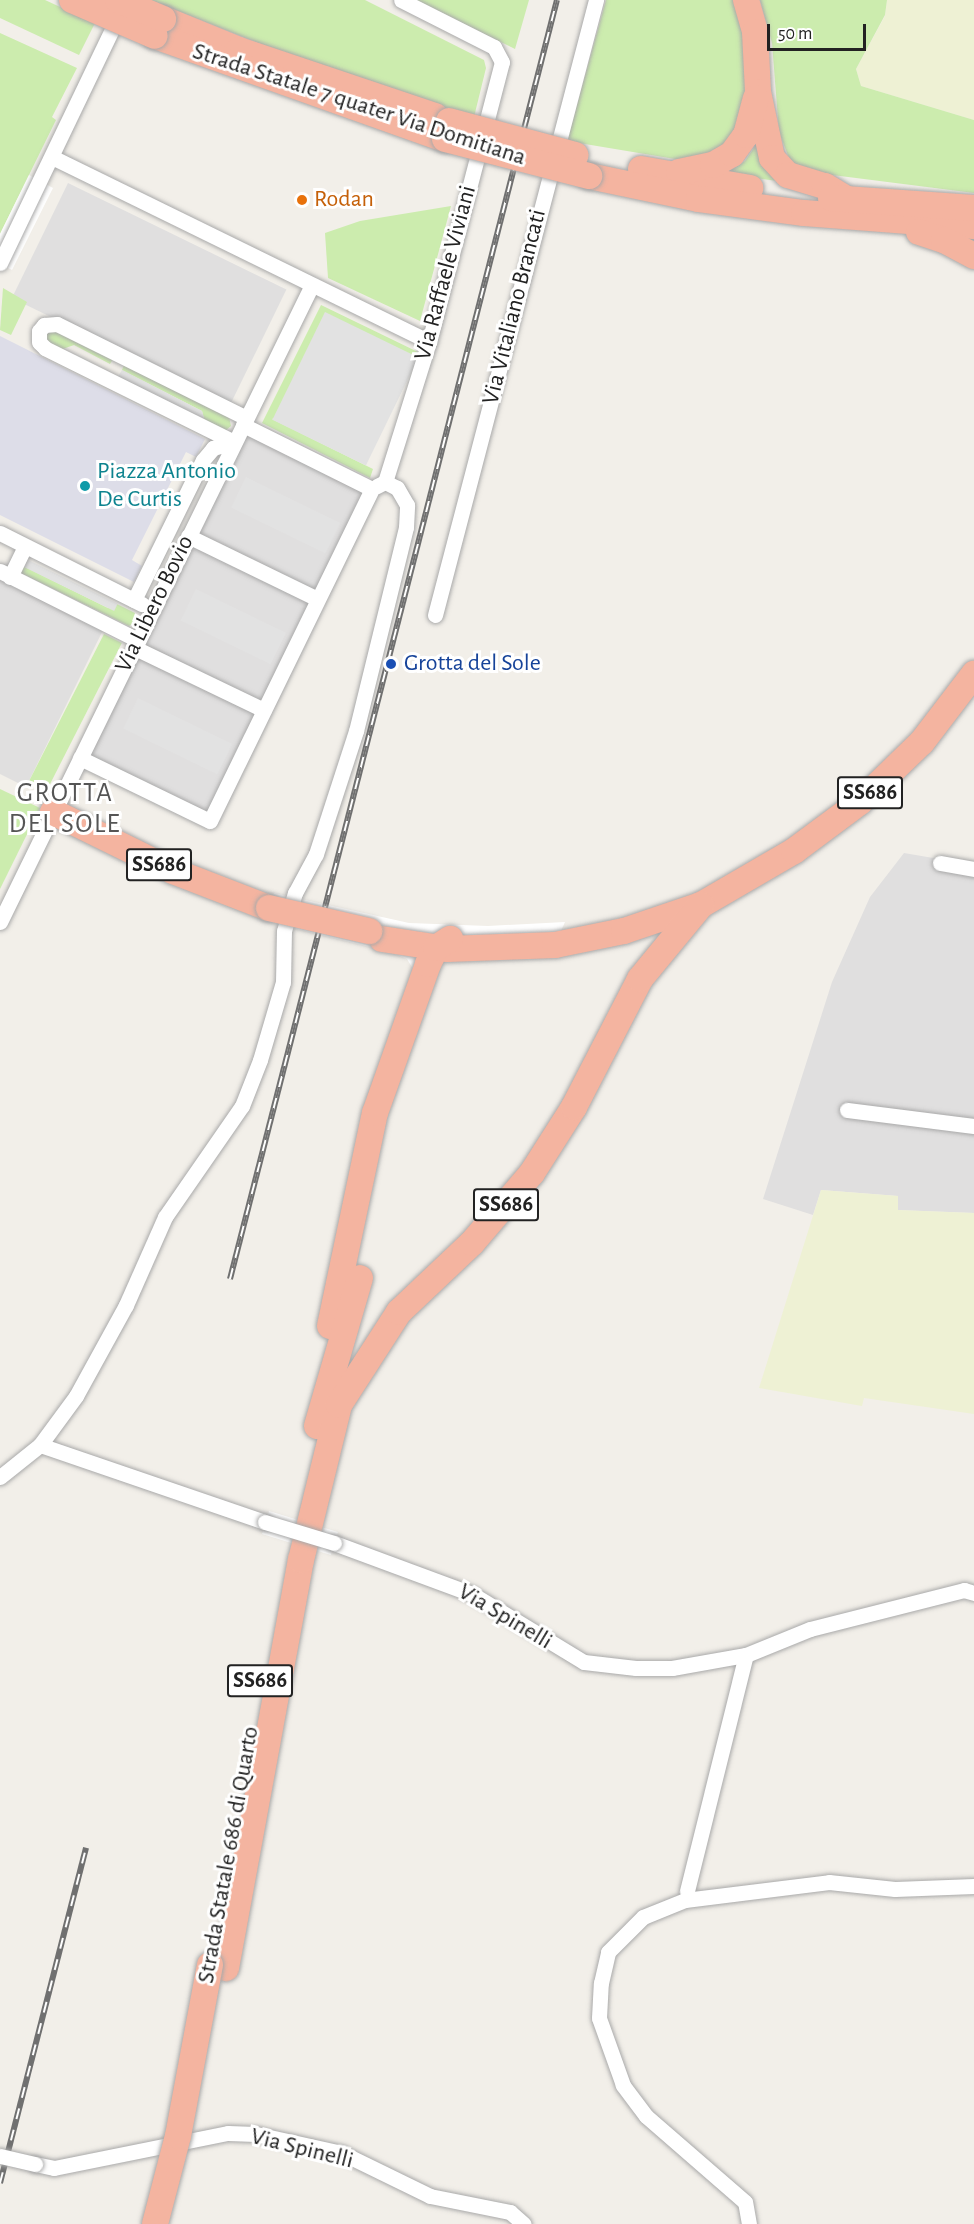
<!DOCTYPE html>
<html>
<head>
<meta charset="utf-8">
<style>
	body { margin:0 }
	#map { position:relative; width:974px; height:2224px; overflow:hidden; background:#f2efe9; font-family:"Alegreya Sans",sans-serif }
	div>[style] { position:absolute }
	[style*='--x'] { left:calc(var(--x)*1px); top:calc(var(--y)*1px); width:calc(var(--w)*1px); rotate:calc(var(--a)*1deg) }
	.residential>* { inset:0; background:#e0dfdf; transform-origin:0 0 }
	.farmland>* { inset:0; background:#eef1d4 }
	.grass>* { inset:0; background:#ccecae; transform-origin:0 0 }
	.parking>* { inset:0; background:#e2e2e2; transform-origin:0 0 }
	.plaza>* { inset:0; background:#dddde8 }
	.pier>* { inset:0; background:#fff; transform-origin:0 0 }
	.roads { filter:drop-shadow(0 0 2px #a9a9a9) drop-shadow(0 0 2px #a9a9a9) }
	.minor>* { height:15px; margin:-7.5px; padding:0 7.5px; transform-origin:7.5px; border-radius:7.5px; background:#fff }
	.trunk>* { height:26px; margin:-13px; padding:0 13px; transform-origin:13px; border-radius:13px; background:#f4b4a0 }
	.rail>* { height:6px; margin-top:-3px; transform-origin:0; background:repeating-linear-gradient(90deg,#fff 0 11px,#707070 0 22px); box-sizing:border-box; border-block:2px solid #707070 }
	.bridges { filter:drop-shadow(0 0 2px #a9a9a9) drop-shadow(0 0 2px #a9a9a9) }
	.minor-bridge>* { height:15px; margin:-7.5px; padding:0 7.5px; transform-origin:7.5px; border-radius:7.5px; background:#fff }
	.trunk-bridge>* { height:26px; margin:-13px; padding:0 13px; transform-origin:13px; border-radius:13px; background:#f4b4a0 }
	.dots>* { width:16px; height:16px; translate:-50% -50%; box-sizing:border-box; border:3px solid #fff; border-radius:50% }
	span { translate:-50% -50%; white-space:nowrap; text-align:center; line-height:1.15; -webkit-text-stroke:6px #fff; paint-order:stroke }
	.shield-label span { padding:2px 4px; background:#fff; border:2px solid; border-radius:4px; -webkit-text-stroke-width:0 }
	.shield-label { font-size:22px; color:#222; font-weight:700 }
	.street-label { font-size:24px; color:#222 }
	.food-label { font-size:24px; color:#c56008 }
	.left { translate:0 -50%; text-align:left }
	.culture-label { font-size:24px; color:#0d838f }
	.transit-label { font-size:24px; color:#164399 }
	.quarter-label { font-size:27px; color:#555; letter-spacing:1.5px }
	.scale { position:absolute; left:767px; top:24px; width:99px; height:27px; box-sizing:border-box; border:3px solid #222; border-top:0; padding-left:8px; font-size:18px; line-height:21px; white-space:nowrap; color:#222; -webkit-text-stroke:4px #fff; paint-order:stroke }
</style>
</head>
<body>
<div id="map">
	<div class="residential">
		<i style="left:68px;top:183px;width:243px;height:128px;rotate:26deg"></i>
		<i style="left:252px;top:426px;width:139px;height:377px;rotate:27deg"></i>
		<i style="clip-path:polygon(0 576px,104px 628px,26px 787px,0 774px)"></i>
		<i style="clip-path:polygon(904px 853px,974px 865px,974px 1213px,897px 1210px,898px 1196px,821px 1190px,813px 1215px,763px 1199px,832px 982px,870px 897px)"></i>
	</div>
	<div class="farmland">
		<i style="clip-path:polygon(887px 0,974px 0,974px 120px,861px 86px,856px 69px,885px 16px)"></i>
		<i style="clip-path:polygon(821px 1190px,898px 1196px,898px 1210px,974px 1213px,974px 1414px,864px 1398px,862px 1406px,759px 1388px)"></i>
	</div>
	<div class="grass">
		<i style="clip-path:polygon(0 0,45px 0,95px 23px,79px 55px,0 18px)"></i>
		<i style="clip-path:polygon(150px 0,365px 0,484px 60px,486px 68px,474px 117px,332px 72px)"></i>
		<i style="clip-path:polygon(416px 0,529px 0,515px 49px)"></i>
		<i style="clip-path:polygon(606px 0,737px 0,743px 19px,746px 101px,727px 150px,687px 161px,567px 141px)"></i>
		<i style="clip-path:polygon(760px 0,887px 0,885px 15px,856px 69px,861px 86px,974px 120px,974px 193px,801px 171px,789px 158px,779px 132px,772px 43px)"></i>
		<i style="clip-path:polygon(0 33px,77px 68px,52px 117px,56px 120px,0 234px)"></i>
		<i style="clip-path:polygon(756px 145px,778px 181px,725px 174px,745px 161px)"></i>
		<i style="clip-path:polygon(451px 206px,420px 321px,328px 278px,325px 233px,360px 221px)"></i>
		<i style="clip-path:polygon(3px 288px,27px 302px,11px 335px,0 330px)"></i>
		<i style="clip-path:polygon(321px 305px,420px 353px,418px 358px,272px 419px,373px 469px,370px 478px,262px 423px)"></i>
		<i style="clip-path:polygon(54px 329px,113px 359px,110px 364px,74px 345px,60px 350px,47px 344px,47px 334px)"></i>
		<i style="clip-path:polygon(124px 365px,229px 417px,231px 426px,225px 431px,205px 422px,202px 411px,122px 370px)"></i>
		<i style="clip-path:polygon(23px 566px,108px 608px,117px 604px,135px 613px,135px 622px,129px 626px,19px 572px)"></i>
		<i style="left:104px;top:634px;width:20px;height:167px;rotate:27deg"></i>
		<i style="clip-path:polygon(0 789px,40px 808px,0 889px)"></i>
	</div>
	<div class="parking">
		<i style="left:325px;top:312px;width:104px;height:120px;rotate:26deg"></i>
		<i style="clip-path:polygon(122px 370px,202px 411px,205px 422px,117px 378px)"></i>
		<i style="left:246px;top:477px;width:105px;height:34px;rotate:26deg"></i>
		<i style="left:26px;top:559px;width:102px;height:8px;rotate:26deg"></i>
		<i style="left:196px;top:589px;width:100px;height:35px;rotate:26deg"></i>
		<i style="left:138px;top:698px;width:105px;height:34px;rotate:26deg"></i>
	</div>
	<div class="plaza">
		<i style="clip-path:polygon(0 336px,205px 439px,196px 457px,186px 452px,132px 560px,142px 566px,134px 582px,0 515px)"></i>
	</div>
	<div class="pier">
		<i style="clip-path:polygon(29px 175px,53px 188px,12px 270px,0 264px,0 234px)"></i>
		<i style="clip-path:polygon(274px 893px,409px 923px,488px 926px,565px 922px,551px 954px,440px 957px,415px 972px,407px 959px,390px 952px,265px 921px)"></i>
		<i style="left:269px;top:1511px;width:72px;height:24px;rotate:17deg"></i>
	</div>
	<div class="roads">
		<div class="minor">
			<i style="--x:52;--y:157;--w:420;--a:26.1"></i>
			<i style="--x:0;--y:263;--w:277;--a:-64.4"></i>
			<i style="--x:234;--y:442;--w:211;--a:-153.6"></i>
			<i style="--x:45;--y:348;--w:8;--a:-135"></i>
			<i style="--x:39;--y:342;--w:11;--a:-90"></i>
			<i style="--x:39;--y:331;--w:8;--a:-50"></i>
			<i style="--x:44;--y:325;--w:13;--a:-4"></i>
			<i style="--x:57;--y:324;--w:211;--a:26.4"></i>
			<i style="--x:377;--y:486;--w:9;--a:-27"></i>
			<i style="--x:385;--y:482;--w:147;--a:-72.6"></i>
			<i style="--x:429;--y:342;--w:289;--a:-75.4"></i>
			<i style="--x:502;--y:62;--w:17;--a:-118"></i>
			<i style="--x:494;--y:47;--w:104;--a:-153.2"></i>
			<i style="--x:0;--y:533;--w:159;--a:26.6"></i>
			<i style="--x:188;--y:536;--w:144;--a:25.9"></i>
			<i style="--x:0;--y:571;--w:154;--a:26.6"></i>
			<i style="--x:10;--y:577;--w:34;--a:-64"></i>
			<i style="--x:134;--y:600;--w:156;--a:-63.8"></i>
			<i style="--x:203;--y:460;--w:16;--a:-50"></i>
			<i style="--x:213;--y:448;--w:22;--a:-16"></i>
			<i style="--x:435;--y:615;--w:636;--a:-75.33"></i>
			<i style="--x:135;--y:648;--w:143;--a:25.7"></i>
			<i style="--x:80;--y:758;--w:144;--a:25.9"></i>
			<i style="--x:210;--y:821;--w:369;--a:-64"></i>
			<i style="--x:372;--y:489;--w:144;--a:-153.6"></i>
			<i style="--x:940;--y:863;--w:35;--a:10"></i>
			<i style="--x:0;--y:922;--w:707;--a:-63.91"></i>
			<i style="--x:847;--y:1110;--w:128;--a:7.2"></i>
			<i style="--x:40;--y:1445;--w:238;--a:18.9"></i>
			<i style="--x:0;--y:1477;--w:51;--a:-38.7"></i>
			<i style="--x:40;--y:1445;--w:61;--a:-53.7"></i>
			<i style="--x:76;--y:1396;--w:104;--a:-61.2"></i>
			<i style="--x:126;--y:1305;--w:96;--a:-66.1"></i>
			<i style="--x:165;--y:1217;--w:135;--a:-55.3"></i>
			<i style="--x:242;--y:1106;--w:49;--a:-68.6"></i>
			<i style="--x:260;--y:1060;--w:81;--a:-73.6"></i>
			<i style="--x:283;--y:982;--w:51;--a:-88.9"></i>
			<i style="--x:284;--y:931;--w:40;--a:-74"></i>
			<i style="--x:295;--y:893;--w:44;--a:-61.7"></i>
			<i style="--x:316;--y:854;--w:129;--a:-72"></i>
			<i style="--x:356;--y:731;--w:210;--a:-76.2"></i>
			<i style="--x:406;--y:527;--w:22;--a:-87"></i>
			<i style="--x:407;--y:505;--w:20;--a:-120"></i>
			<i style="--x:397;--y:488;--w:13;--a:-153"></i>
			<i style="--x:334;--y:1543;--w:147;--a:20.3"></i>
			<i style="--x:472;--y:1594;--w:131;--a:31.3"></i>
			<i style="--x:584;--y:1662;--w:52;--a:6.6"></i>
			<i style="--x:636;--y:1668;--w:36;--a:0"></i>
			<i style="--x:672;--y:1668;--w:75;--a:-10"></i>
			<i style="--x:746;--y:1655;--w:69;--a:-22.1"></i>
			<i style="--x:810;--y:1629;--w:159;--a:-14.2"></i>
			<i style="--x:964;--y:1590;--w:10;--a:17"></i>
			<i style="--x:687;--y:1891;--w:243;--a:-76"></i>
			<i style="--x:35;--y:2164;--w:19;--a:12"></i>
			<i style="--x:54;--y:2168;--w:177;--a:-11.4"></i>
			<i style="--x:228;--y:2133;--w:28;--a:2"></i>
			<i style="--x:256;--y:2134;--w:88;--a:12.5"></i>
			<i style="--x:342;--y:2153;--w:98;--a:26"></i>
			<i style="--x:430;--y:2196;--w:82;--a:11.3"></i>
			<i style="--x:510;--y:2212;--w:18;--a:41"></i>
			<i style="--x:749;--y:2224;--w:22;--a:-100"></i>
			<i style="--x:745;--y:2202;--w:131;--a:-139"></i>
			<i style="--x:646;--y:2116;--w:39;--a:-127"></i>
			<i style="--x:623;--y:2085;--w:71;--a:-109.7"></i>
			<i style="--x:599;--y:2018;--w:35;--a:-87"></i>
			<i style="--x:601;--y:1983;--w:32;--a:-77"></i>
			<i style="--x:608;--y:1952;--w:49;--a:-45"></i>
			<i style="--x:643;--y:1917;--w:45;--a:-22"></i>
			<i style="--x:685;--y:1900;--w:145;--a:-7.1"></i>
			<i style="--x:829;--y:1882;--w:66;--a:6.1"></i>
			<i style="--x:895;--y:1889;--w:79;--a:-2.2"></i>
		</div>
		<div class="trunk">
			<i style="--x:746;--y:0;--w:33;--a:74"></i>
			<i style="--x:755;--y:32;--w:60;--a:87.1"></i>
			<i style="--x:758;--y:92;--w:67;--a:78"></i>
			<i style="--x:772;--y:158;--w:23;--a:47"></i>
			<i style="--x:788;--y:175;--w:39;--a:17"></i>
			<i style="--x:825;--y:186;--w:27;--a:31"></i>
			<i style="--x:163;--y:19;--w:82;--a:22.2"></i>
			<i style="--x:239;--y:50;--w:207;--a:18.6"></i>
			<i style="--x:155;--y:36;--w:308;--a:19.6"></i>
			<i style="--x:641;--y:169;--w:111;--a:9.9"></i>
			<i style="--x:679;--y:172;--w:35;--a:-12"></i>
			<i style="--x:713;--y:165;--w:22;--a:-30"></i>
			<i style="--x:732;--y:154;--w:24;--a:-54"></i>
			<i style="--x:746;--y:135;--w:38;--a:-75"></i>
			<i style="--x:589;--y:176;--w:112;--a:11.8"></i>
			<i style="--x:699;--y:199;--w:106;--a:7.6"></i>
			<i style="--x:804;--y:213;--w:170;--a:4.4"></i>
			<i style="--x:831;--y:198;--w:143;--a:4"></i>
			<i style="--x:919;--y:232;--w:26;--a:18"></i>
			<i style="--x:944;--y:240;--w:34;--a:28"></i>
			<i style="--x:53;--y:812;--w:134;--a:26.2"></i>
			<i style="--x:173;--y:871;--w:103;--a:21.1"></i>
			<i style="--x:382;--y:939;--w:66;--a:8.7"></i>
			<i style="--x:447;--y:949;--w:108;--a:-2.1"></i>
			<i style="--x:555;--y:945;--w:70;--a:-11.5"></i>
			<i style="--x:624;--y:931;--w:81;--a:-18.7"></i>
			<i style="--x:701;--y:905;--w:108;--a:-30.1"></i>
			<i style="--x:794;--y:851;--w:82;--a:-36.6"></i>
			<i style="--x:860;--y:802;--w:86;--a:-44.1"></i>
			<i style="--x:922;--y:742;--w:86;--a:-52.6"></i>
			<i style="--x:330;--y:1326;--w:218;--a:-78.1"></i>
			<i style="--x:375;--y:1113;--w:158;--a:-70.4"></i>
			<i style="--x:428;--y:964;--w:18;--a:-63"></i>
			<i style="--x:436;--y:948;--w:17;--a:-33"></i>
			<i style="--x:317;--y:1426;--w:154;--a:-73.8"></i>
			<i style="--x:226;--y:1968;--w:415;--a:-79.6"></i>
			<i style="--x:301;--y:1560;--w:160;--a:-76.2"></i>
			<i style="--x:339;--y:1405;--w:111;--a:-57.2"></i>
			<i style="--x:399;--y:1312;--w:100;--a:-43.4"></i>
			<i style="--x:472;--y:1243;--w:92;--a:-49.4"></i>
			<i style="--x:532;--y:1173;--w:78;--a:-57.5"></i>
			<i style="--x:574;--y:1107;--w:144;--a:-62.7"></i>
			<i style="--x:640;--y:979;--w:96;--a:-50.5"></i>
		</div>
	</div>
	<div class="rail">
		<i style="--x:230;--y:1279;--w:1320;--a:-75.66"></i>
		<i style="--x:0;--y:2183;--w:346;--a:-75.6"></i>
	</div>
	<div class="bridges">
		<div class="minor-bridge">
			<i style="--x:265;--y:1522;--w:72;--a:16.9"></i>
			<i style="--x:0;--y:2156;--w:36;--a:13"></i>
		</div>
		<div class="trunk-bridge">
			<i style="--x:72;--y:0;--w:90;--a:23.4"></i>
			<i style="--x:118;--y:0;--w:49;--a:22.9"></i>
			<i style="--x:449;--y:121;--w:131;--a:15.1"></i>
			<i style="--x:445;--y:139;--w:149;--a:14.4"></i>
			<i style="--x:269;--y:908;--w:103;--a:13"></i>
			<i style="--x:155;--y:2224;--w:91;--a:-75.4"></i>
			<i style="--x:178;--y:2136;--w:174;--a:-79.4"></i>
		</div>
	</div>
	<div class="dots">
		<i style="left:302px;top:200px;background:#e8710a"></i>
		<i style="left:85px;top:486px;background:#0f9aa8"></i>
		<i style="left:391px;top:664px;background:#1a4fb4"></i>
	</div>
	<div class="shield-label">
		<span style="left:870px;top:793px">SS686</span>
		<span style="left:159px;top:865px">SS686</span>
		<span style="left:506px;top:1205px">SS686</span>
		<span style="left:260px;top:1681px">SS686</span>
	</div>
	<div class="street-label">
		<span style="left:359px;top:105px;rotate:18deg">Strada Statale 7 quater Via Domitiana</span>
		<span style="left:446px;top:273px;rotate:-75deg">Via Raffaele Viviani</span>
		<span style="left:515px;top:307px;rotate:-76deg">Via Vitaliano Brancati</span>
		<span style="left:155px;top:604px;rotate:-64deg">Via Libero Bovio</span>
		<span style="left:505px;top:1617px;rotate:31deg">Via Spinelli</span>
		<span style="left:229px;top:1855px;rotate:-80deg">Strada Statale 686 di Quarto</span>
		<span style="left:302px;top:2149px;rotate:14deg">Via Spinelli</span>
	</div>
	<div class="food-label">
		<span class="left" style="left:314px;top:200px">Rodan</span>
	</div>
	<div class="culture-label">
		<span class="left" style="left:97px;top:486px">Piazza Antonio<br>De Curtis</span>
	</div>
	<div class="transit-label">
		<span class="left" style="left:404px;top:664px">Grotta del Sole</span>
	</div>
	<div class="quarter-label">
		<span style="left:65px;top:808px">GROTTA<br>DEL SOLE</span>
	</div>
	<div class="scale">50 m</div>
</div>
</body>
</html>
